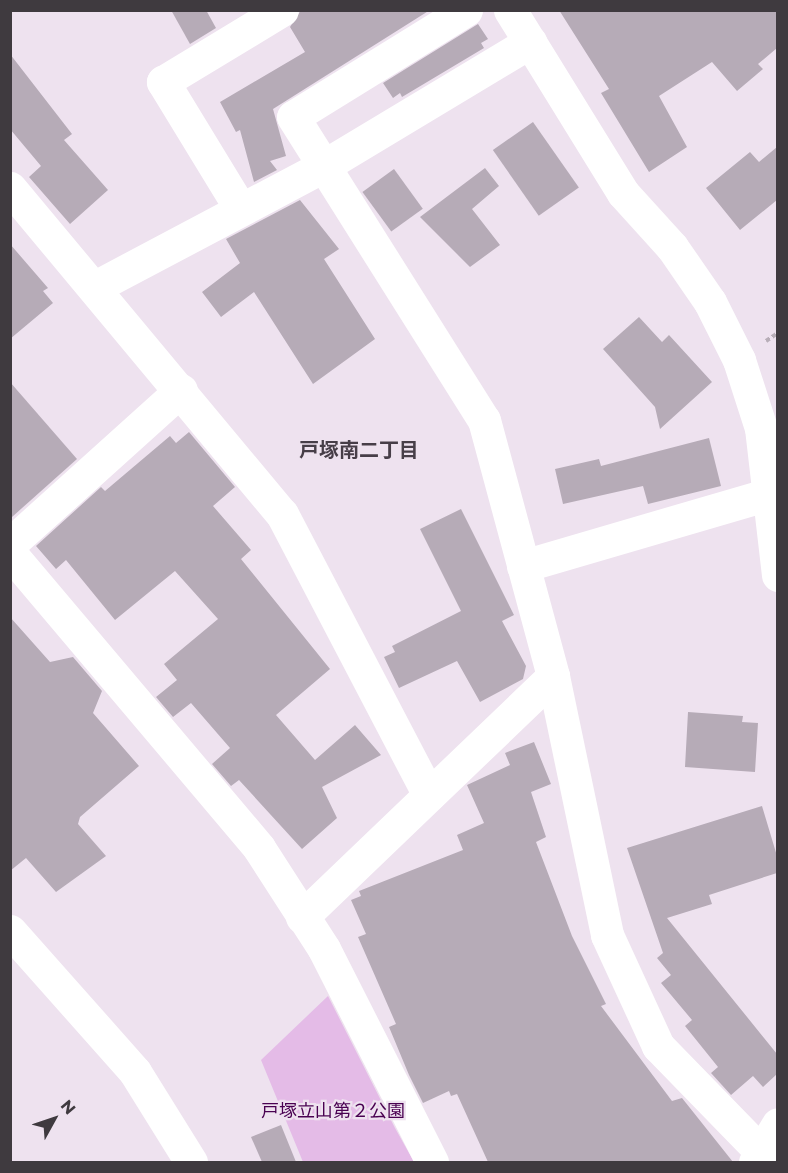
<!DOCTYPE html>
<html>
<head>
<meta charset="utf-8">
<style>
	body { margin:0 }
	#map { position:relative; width:788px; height:1173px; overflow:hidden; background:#eee2ef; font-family:Montserrat,"Noto Sans JP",sans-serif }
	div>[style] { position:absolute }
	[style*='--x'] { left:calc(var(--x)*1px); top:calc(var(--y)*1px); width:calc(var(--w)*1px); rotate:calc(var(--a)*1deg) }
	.green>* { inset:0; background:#e4bbe7 }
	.building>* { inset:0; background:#b6abb7; transform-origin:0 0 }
	.path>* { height:4px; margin-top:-2px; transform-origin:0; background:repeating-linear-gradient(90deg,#b8aeb8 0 4.5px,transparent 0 7.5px) }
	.street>* { height:33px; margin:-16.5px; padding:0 16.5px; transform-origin:16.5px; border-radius:16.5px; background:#fff }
	.secondary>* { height:33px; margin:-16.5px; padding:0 16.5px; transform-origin:16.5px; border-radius:16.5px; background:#fff }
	span { translate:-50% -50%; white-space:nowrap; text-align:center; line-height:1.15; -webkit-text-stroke:4.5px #eee2ef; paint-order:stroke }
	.park-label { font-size:18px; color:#490151 }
	.neighbourhood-label { font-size:20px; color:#473e48; font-weight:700 }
	.frame { position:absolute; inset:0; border:12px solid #3f3a3f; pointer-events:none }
	.north { position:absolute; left:24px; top:1089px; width:60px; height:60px; -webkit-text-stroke:4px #eee2ef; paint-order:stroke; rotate:50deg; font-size:16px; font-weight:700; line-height:24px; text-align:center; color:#3f3a3f }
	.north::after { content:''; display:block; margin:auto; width:21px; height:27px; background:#3f3a3f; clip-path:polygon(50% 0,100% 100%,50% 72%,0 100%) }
</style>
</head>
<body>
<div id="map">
	<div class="green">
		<i style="clip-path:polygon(328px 996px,395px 1128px,414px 1162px,303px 1162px,261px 1060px)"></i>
	</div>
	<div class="building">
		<i style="clip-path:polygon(171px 10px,206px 10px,216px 28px,190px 44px)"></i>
		<i style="clip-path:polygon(301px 10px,430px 10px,273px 109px,286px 156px,270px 161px,277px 170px,254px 182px,240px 130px,236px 132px,220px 102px,305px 52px,290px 27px)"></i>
		<i style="clip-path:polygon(559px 10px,777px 10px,777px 48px,758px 64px,763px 69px,737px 91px,712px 62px,659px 96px,687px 147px,649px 172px,601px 93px,609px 89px)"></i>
		<i style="clip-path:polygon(478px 24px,488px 39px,481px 43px,484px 48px,402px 97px,400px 93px,393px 98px,383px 83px)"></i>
		<i style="clip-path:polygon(10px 54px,72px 134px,64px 140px,108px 190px,70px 224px,29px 177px,41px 166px,10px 129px)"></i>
		<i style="left:533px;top:122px;width:80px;height:49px;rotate:55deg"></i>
		<i style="clip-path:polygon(777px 147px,777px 200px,740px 230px,706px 188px,750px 152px,759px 162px)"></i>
		<i style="clip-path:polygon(485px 168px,499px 186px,472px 209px,500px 245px,470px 267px,420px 217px)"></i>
		<i style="left:394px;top:169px;width:49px;height:39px;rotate:54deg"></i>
		<i style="clip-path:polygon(300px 200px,339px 249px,324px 259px,375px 339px,313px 384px,254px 292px,221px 317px,202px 292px,240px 263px,226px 239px)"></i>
		<i style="clip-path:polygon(10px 244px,48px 288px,43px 291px,53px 303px,10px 339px)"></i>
		<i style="clip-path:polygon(639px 317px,662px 342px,669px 335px,712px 382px,660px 429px,655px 407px,603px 349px)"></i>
		<i style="clip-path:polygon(10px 382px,77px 459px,12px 517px,10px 515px)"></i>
		<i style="clip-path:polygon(189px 432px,235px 487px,213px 506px,251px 550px,241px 559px,330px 669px,276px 715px,315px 760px,355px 725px,381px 755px,322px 787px,337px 818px,302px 849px,239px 780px,231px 786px,212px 764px,230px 748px,191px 703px,173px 717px,156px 697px,177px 680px,164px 664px,218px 619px,175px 571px,115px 620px,66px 560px,56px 569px,36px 546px,101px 487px,105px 491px,170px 436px,176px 443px)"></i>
		<i style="clip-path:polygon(709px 438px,721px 486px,648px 504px,643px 486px,563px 504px,555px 469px,599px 459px,601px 466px)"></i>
		<i style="clip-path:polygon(461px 509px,514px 615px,502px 621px,526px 666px,523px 679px,480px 702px,457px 661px,399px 688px,384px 657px,395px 652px,392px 646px,461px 611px,420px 529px)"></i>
		<i style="clip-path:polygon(10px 617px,50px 662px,73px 657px,102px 691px,93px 713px,139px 766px,80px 817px,78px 824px,106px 856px,56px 892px,26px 858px,10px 871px)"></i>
		<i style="clip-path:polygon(688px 712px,743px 716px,742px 722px,758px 723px,755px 772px,685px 767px)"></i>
		<i style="clip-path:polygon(534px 742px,551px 784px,531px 792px,546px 837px,536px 842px,572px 936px,606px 1004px,601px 1006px,672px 1101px,682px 1098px,733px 1162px,488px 1162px,457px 1094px,451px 1096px,449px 1091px,423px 1103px,409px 1075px,389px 1027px,396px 1024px,358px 937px,366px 934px,351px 900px,361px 896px,359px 891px,463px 850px,457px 835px,484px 823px,467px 785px,510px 765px,505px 753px)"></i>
		<i style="clip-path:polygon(762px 806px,777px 856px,777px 873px,709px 895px,712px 904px,667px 918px,777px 1054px,777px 1074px,763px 1087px,753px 1076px,731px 1095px,711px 1073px,718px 1067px,685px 1026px,692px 1020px,661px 983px,671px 975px,657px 958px,663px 953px,627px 848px)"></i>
		<i style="clip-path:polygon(281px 1125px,296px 1162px,262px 1162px,251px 1137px)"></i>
	</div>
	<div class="path">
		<i style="--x:766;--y:341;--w:14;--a:-34"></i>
	</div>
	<div class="street">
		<i style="--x:466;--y:10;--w:203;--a:148.3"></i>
		<i style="--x:293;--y:117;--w:358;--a:57.8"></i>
		<i style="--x:484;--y:420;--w:265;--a:74.9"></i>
		<i style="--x:553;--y:676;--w:265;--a:78.2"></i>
		<i style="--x:607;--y:935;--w:122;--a:65.3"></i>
		<i style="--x:658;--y:1046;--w:148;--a:45.8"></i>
		<i style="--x:10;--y:188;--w:425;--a:50.2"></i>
		<i style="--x:282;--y:514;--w:317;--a:62.4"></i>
		<i style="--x:240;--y:208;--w:148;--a:-121.4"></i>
		<i style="--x:163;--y:82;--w:139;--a:-31.2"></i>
		<i style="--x:95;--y:287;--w:257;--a:-27.9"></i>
		<i style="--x:322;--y:167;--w:243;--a:-31"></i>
		<i style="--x:10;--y:544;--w:230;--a:-42"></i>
		<i style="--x:10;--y:553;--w:386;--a:49.8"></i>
		<i style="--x:259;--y:848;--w:120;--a:57.2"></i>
		<i style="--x:324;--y:949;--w:239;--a:63.1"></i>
		<i style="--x:523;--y:566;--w:253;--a:-16.3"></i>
		<i style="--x:302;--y:917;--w:348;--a:-43.8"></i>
		<i style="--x:10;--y:931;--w:188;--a:48.4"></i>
		<i style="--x:135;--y:1072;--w:106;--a:58.1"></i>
		<i style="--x:755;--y:1162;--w:44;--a:-58.8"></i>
	</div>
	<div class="secondary">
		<i style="--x:510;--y:10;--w:215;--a:58.3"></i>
		<i style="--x:623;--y:193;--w:73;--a:47.8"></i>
		<i style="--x:672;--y:247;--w:67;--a:55.4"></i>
		<i style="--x:710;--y:302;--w:65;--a:63.4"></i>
		<i style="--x:739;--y:360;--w:71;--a:72.1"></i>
		<i style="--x:761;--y:428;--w:148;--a:83.4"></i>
	</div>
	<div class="park-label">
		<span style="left:333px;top:1111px">戸塚立山第２公園</span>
	</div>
	<div class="neighbourhood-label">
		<span style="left:359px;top:450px">戸塚南二丁目</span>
	</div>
	<div class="frame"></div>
	<div class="north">N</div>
</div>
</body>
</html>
